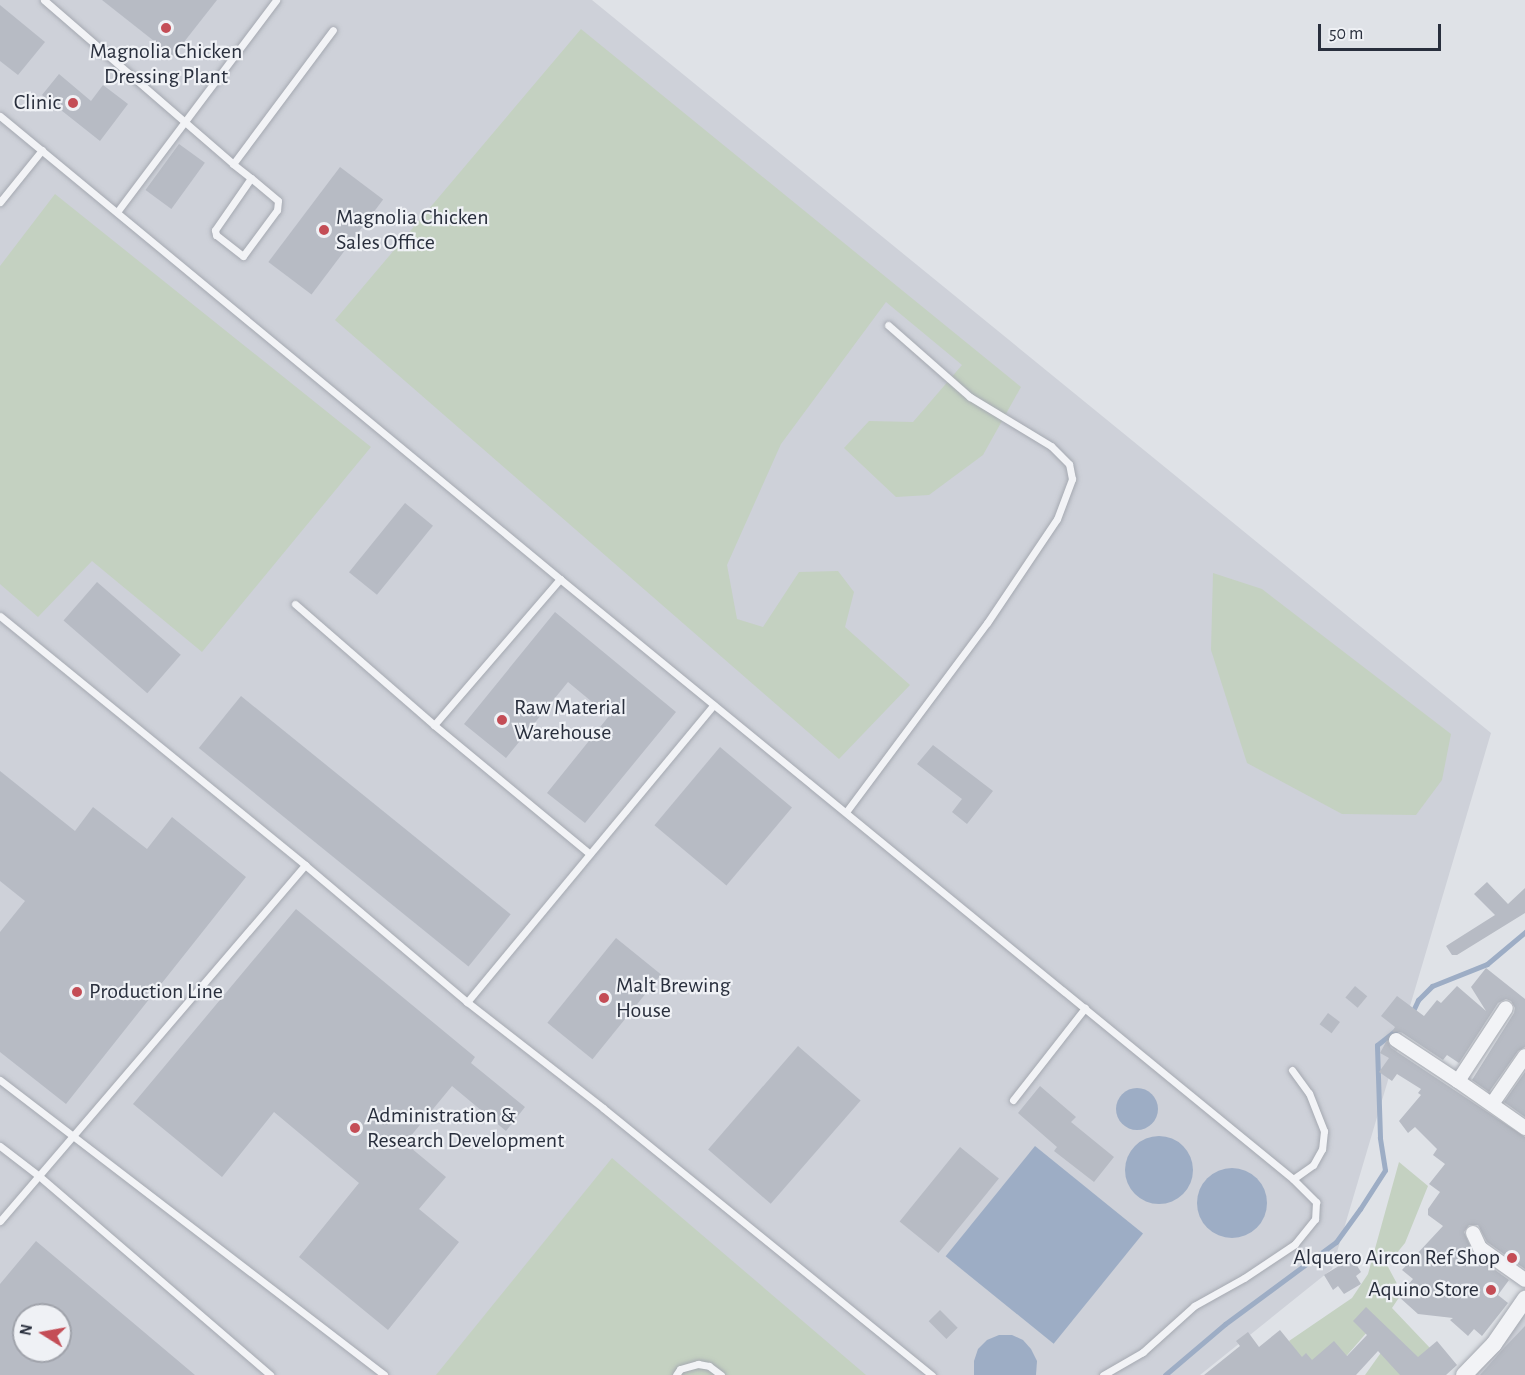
<!DOCTYPE html>
<html>
<head>
<meta charset="utf-8">
<style>
	body { margin:0 }
	#map { position:relative; width:1525px; height:1375px; overflow:hidden; background:#dfe2e7; font-family:"Alegreya Sans",sans-serif }
	div>[style] { position:absolute }
	[style*='--x'] { left:calc(var(--x)*1px); top:calc(var(--y)*1px); width:calc(var(--w)*1px); rotate:calc(var(--a)*1deg) }
	.built>* { inset:0; background:#ced1d9 }
	.green>* { inset:0; background:#c4d1c1 }
	.water>* { inset:0; background:#9dadc5; transform-origin:0 0 }
	.round { border-radius:50% }
	.stream>* { height:5px; margin:-2.5px; padding:0 2.5px; transform-origin:2.5px; border-radius:2.5px; background:#9dadc5 }
	.building>* { inset:0; background:#b7bbc4; transform-origin:0 0 }
	.roads { filter:drop-shadow(0 0 2px #a5a9b1) drop-shadow(0 0 2px #a5a9b1) }
	.service>* { height:7px; margin:-3.5px; padding:0 3.5px; transform-origin:3.5px; border-radius:3.5px; background:#f2f3f6 }
	.minor>* { height:14px; margin:-7px; padding:0 7px; transform-origin:7px; border-radius:7px; background:#f2f3f6 }
	.tertiary>* { height:16px; margin:-8px; padding:0 8px; transform-origin:8px; border-radius:8px; background:#f2f3f6 }
	.dots>* { width:16px; height:16px; translate:-50% -50%; box-sizing:border-box; border:3px solid #eff1f5; border-radius:50% }
	span { translate:-50% -50%; white-space:nowrap; text-align:center; line-height:1.15; -webkit-text-stroke:4.5px #eff1f5; paint-order:stroke }
	.poi-label { font-size:22px; color:#292f3d }
	.right { translate:-100% -50%; text-align:right }
	.left { translate:0 -50%; text-align:left }
	.north { position:absolute; left:12px; top:1303px; width:60px; height:60px; box-sizing:border-box; background:#eff1f5; border:2px solid #a0a3ab; border-radius:50%; rotate:281deg; font-size:16px; font-weight:700; line-height:24px; text-align:center; color:#292f3d }
	.north::after { content:''; display:block; margin:auto; width:21px; height:27px; background:#c44d56; clip-path:polygon(50% 0,100% 100%,50% 72%,0 100%) }
	.scale { position:absolute; left:1318px; top:24px; width:123px; height:27px; box-sizing:border-box; border:3px solid #292f3d; border-top:0; padding-left:8px; font-size:18px; line-height:21px; white-space:nowrap; color:#292f3d; -webkit-text-stroke:4px #eff1f5; paint-order:stroke }
</style>
</head>
<body>
<div id="map">
	<div class="built">
		<i style="clip-path:polygon(evenodd,0 0,592px 0,1491px 733px,1332px 1269px,1200px 1375px,0 1375px,0 0,24px 1315px,60px 1315px,60px 1351px,24px 1351px,24px 1315px)"></i>
		<i style="clip-path:polygon(1525px 1310px,1525px 1375px,1476px 1375px,1514px 1321px)"></i>
	</div>
	<div class="green">
		<i style="clip-path:polygon(581px 29px,1021px 387px,983px 455px,929px 495px,896px 497px,844px 448px,869px 421px,913px 422px,962px 365px,886px 302px,781px 444px,727px 565px,737px 619px,763px 627px,799px 572px,838px 571px,854px 592px,845px 627px,910px 685px,839px 759px,335px 320px)"></i>
		<i style="clip-path:polygon(55px 194px,371px 447px,202px 652px,92px 561px,38px 617px,0 584px,0 266px)"></i>
		<i style="clip-path:polygon(1213px 573px,1262px 589px,1451px 734px,1442px 780px,1416px 815px,1342px 814px,1247px 763px,1211px 650px)"></i>
		<i style="clip-path:polygon(612px 1158px,866px 1375px,436px 1375px)"></i>
		<i style="clip-path:polygon(1399px 1162px,1428px 1186px,1405px 1243px,1387px 1265px,1402px 1293px,1392px 1308px,1430px 1348px,1417px 1375px,1365px 1375px,1385px 1347px,1368px 1331px,1330px 1375px,1311px 1375px,1289px 1341px,1352px 1298px,1368px 1274px)"></i>
	</div>
	<div class="water">
		<i class="round" style="left:1116px;top:1088px;width:42px;height:42px"></i>
		<i class="round" style="left:1125px;top:1136px;width:68px;height:68px"></i>
		<i style="left:1035px;top:1146px;width:139px;height:142px;rotate:39deg"></i>
		<i class="round" style="left:1197px;top:1168px;width:70px;height:70px"></i>
		<i style="clip-path:polygon(999px 1335px,1012px 1335px,1023px 1340px,1031px 1349px,1037px 1361px,1036px 1375px,974px 1375px,974px 1361px,978px 1349px,987px 1340px)"></i>
	</div>
	<div class="stream">
		<i style="--x:1411;--y:1015;--w:17;--a:-65"></i>
		<i style="--x:1418;--y:1000;--w:20;--a:-45"></i>
		<i style="--x:1432;--y:986;--w:59;--a:-21.8"></i>
		<i style="--x:1487;--y:964;--w:50;--a:-40.1"></i>
		<i style="--x:1165;--y:1375;--w:79;--a:-40.4"></i>
		<i style="--x:1225;--y:1324;--w:138;--a:-36.5"></i>
		<i style="--x:1336;--y:1242;--w:41;--a:-54"></i>
		<i style="--x:1360;--y:1209;--w:46;--a:-57.3"></i>
		<i style="--x:1385;--y:1170;--w:33;--a:-99"></i>
		<i style="--x:1380;--y:1137;--w:92;--a:-91.9"></i>
		<i style="--x:1377;--y:1045;--w:28;--a:-38"></i>
	</div>
	<div class="building">
		<i style="clip-path:polygon(102px 0,217px 0,173px 56px)"></i>
		<i style="clip-path:polygon(0 5px,45px 42px,18px 75px,0 61px)"></i>
		<i style="clip-path:polygon(59px 74px,91px 101px,103px 85px,128px 104px,100px 141px,42px 95px)"></i>
		<i style="left:179px;top:144px;width:32px;height:57px;rotate:36deg"></i>
		<i style="left:340px;top:167px;width:54px;height:119px;rotate:37deg"></i>
		<i style="left:405px;top:503px;width:36px;height:89px;rotate:39deg"></i>
		<i style="left:97px;top:582px;width:111px;height:51px;rotate:41deg"></i>
		<i style="clip-path:polygon(555px 612px,676px 712px,585px 823px,547px 793px,609px 716px,568px 682px,506px 758px,464px 724px)"></i>
		<i style="left:241px;top:696px;width:347px;height:67px;rotate:39deg"></i>
		<i style="clip-path:polygon(933px 745px,993px 791px,967px 824px,952px 812px,962px 799px,917px 764px)"></i>
		<i style="left:720px;top:747px;width:94px;height:102px;rotate:40deg"></i>
		<i style="clip-path:polygon(0 771px,75px 831px,93px 807px,147px 849px,172px 817px,246px 877px,66px 1104px,0 1052px,0 932px,25px 901px,0 881px)"></i>
		<i style="clip-path:polygon(1487px 882px,1508px 904px,1525px 888px,1525px 913px,1457px 955px,1452px 955px,1446px 946px,1495px 915px,1474px 894px)"></i>
		<i style="clip-path:polygon(296px 909px,475px 1057px,471px 1063px,525px 1107px,506px 1131px,452px 1086px,405px 1143px,446px 1177px,419px 1209px,459px 1242px,388px 1330px,299px 1257px,359px 1183px,274px 1112px,222px 1177px,133px 1104px)"></i>
		<i style="left:616px;top:938px;width:58px;height:109px;rotate:39deg"></i>
		<i style="clip-path:polygon(1486px 968px,1525px 999px,1525px 1047px,1518px 1051px,1489px 1092px,1472px 1080px,1514px 1013px,1515px 1008px,1511px 1001px,1506px 999px,1498px 1003px,1459px 1063px,1447px 1055px,1443px 1060px,1401px 1032px,1392px 1032px,1395px 1027px,1381px 1016px,1397px 996px,1424px 1016px,1437px 1000px,1441px 1003px,1457px 986px,1486px 1011px,1471px 987px)"></i>
		<i style="left:1355px;top:986px;width:16px;height:15px;rotate:40deg"></i>
		<i style="left:1328px;top:1013px;width:15px;height:14px;rotate:37deg"></i>
		<i style="clip-path:polygon(1387px 1040px,1391px 1048px,1525px 1137px,1525px 1269px,1487px 1242px,1478px 1225px,1469px 1225px,1464px 1232px,1474px 1255px,1509px 1280px,1498px 1295px,1508px 1303px,1482px 1336px,1474px 1329px,1468px 1336px,1450px 1320px,1453px 1318px,1418px 1314px,1398px 1296px,1413px 1279px,1402px 1270px,1443px 1226px,1428px 1215px,1428px 1209px,1440px 1192px,1429px 1184px,1445px 1164px,1433px 1155px,1437px 1149px,1415px 1127px,1408px 1133px,1399px 1121px,1421px 1095px,1418px 1093px,1421px 1089px,1397px 1074px,1392px 1081px,1379px 1072px,1389px 1058px,1380px 1053px)"></i>
		<i style="left:798px;top:1046px;width:83px;height:137px;rotate:41deg"></i>
		<i style="clip-path:polygon(1525px 1072px,1525px 1117px,1504px 1102px)"></i>
		<i style="clip-path:polygon(1040px 1086px,1076px 1117px,1071px 1122px,1114px 1157px,1094px 1182px,1054px 1151px,1057px 1147px,1018px 1113px)"></i>
		<i style="left:960px;top:1147px;width:50px;height:96px;rotate:39deg"></i>
		<i style="clip-path:polygon(evenodd,36px 1241px,195px 1375px,0 1375px,0 1284px,36px 1241px,24px 1315px,60px 1315px,60px 1351px,24px 1351px,24px 1315px)"></i>
		<i style="clip-path:polygon(1352px 1258px,1361px 1272px,1356px 1276px,1361px 1284px,1344px 1294px,1338px 1286px,1333px 1290px,1324px 1275px)"></i>
		<i style="clip-path:polygon(1366px 1307px,1418px 1357px,1437px 1341px,1457px 1365px,1446px 1375px,1400px 1375px,1378px 1351px,1356px 1375px,1204px 1375px,1240px 1346px,1236px 1341px,1248px 1332px,1259px 1347px,1280px 1330px,1302px 1357px,1306px 1353px,1312px 1360px,1334px 1341px,1347px 1356px,1367px 1335px,1353px 1321px)"></i>
		<i style="left:940px;top:1310px;width:25px;height:16px;rotate:45deg"></i>
		<i style="clip-path:polygon(1525px 1326px,1525px 1375px,1480px 1375px,1504px 1348px)"></i>
	</div>
	<div class="roads">
		<div class="service">
			<i style="--x:44;--y:0;--w:250;--a:40.9"></i>
			<i style="--x:233;--y:164;--w:23;--a:38"></i>
			<i style="--x:251;--y:178;--w:35;--a:40"></i>
			<i style="--x:278;--y:201;--w:9;--a:96"></i>
			<i style="--x:277;--y:210;--w:57;--a:126.5"></i>
			<i style="--x:243;--y:256;--w:34;--a:-142"></i>
			<i style="--x:216;--y:235;--w:5;--a:-101"></i>
			<i style="--x:215;--y:230;--w:63;--a:-55.3"></i>
			<i style="--x:0;--y:116;--w:727;--a:39.58"></i>
			<i style="--x:560;--y:579;--w:947;--a:39.3"></i>
			<i style="--x:1293;--y:1179;--w:33;--a:45"></i>
			<i style="--x:1316;--y:1202;--w:17;--a:93"></i>
			<i style="--x:1315;--y:1219;--w:32;--a:129"></i>
			<i style="--x:1295;--y:1244;--w:61;--a:146.3"></i>
			<i style="--x:1244;--y:1278;--w:57;--a:150.8"></i>
			<i style="--x:1194;--y:1306;--w:69;--a:138"></i>
			<i style="--x:1143;--y:1352;--w:46;--a:150.1"></i>
			<i style="--x:233;--y:164;--w:167;--a:-53.3"></i>
			<i style="--x:0;--y:202;--w:67;--a:-51.1"></i>
			<i style="--x:117;--y:212;--w:265;--a:-53.1"></i>
			<i style="--x:295;--y:604;--w:184;--a:41"></i>
			<i style="--x:434;--y:725;--w:202;--a:39.6"></i>
			<i style="--x:0;--y:616;--w:394;--a:39.2"></i>
			<i style="--x:305;--y:865;--w:212;--a:40.2"></i>
			<i style="--x:467;--y:1002;--w:172;--a:37.9"></i>
			<i style="--x:603;--y:1108;--w:424;--a:39.1"></i>
			<i style="--x:434;--y:725;--w:193;--a:-49.2"></i>
			<i style="--x:846;--y:812;--w:236;--a:-53.3"></i>
			<i style="--x:987;--y:623;--w:125;--a:-56.1"></i>
			<i style="--x:1057;--y:519;--w:43;--a:-69.4"></i>
			<i style="--x:1072;--y:479;--w:15;--a:-101"></i>
			<i style="--x:1069;--y:464;--w:25;--a:-135"></i>
			<i style="--x:1051;--y:446;--w:95;--a:-148.8"></i>
			<i style="--x:970;--y:397;--w:109;--a:-138.7"></i>
			<i style="--x:467;--y:1002;--w:386;--a:-50.3"></i>
			<i style="--x:1292;--y:1070;--w:29;--a:54"></i>
			<i style="--x:1309;--y:1093;--w:41;--a:68.5"></i>
			<i style="--x:1324;--y:1131;--w:18;--a:96"></i>
			<i style="--x:1322;--y:1149;--w:18;--a:119"></i>
			<i style="--x:1313;--y:1165;--w:24;--a:145"></i>
			<i style="--x:0;--y:1080;--w:484;--a:37.5"></i>
			<i style="--x:1013;--y:1100;--w:117;--a:-52"></i>
			<i style="--x:0;--y:1146;--w:49;--a:37.6"></i>
			<i style="--x:39;--y:1176;--w:305;--a:40.7"></i>
			<i style="--x:0;--y:1221;--w:469;--a:-49.4"></i>
			<i style="--x:676;--y:1375;--w:7;--a:-56"></i>
			<i style="--x:680;--y:1369;--w:19;--a:-16"></i>
			<i style="--x:698;--y:1364;--w:11;--a:10"></i>
			<i style="--x:709;--y:1366;--w:15;--a:37"></i>
		</div>
		<div class="minor">
			<i style="--x:1396;--y:1040;--w:74;--a:33.5"></i>
			<i style="--x:1458;--y:1081;--w:87;--a:-56.7"></i>
			<i style="--x:1458;--y:1081;--w:82;--a:35"></i>
			<i style="--x:1492;--y:1104;--w:58;--a:-55.5"></i>
			<i style="--x:1473;--y:1233;--w:17;--a:65"></i>
			<i style="--x:1480;--y:1248;--w:55;--a:35.4"></i>
		</div>
		<div class="tertiary">
			<i style="--x:1464;--y:1375;--w:43;--a:-45.9"></i>
			<i style="--x:1494;--y:1344;--w:55;--a:-55.4"></i>
		</div>
	</div>
	<div class="dots">
		<i style="left:166px;top:28px;background:#c44d56"></i>
		<i style="left:73px;top:103px;background:#c44d56"></i>
		<i style="left:324px;top:230px;background:#c44d56"></i>
		<i style="left:502px;top:720px;background:#c44d56"></i>
		<i style="left:77px;top:992px;background:#c44d56"></i>
		<i style="left:604px;top:998px;background:#c44d56"></i>
		<i style="left:355px;top:1128px;background:#c44d56"></i>
		<i style="left:1512px;top:1258px;background:#c44d56"></i>
		<i style="left:1491px;top:1290px;background:#c44d56"></i>
	</div>
	<div class="poi-label">
		<span style="left:166px;top:64px">Magnolia Chicken<br>Dressing Plant</span>
		<span class="right" style="left:61px;top:103px">Clinic</span>
		<span class="left" style="left:336px;top:230px">Magnolia Chicken<br>Sales Office</span>
		<span class="left" style="left:514px;top:720px">Raw Material<br>Warehouse</span>
		<span class="left" style="left:616px;top:998px">Malt Brewing<br>House</span>
		<span class="left" style="left:89px;top:992px">Production Line</span>
		<span class="left" style="left:367px;top:1128px">Administration &amp;<br>Research Development</span>
		<span class="right" style="left:1500px;top:1258px">Alquero Aircon Ref Shop</span>
		<span class="right" style="left:1479px;top:1290px">Aquino Store</span>
	</div>
	<div class="north">N</div>
	<div class="scale">50 m</div>
</div>
</body>
</html>
